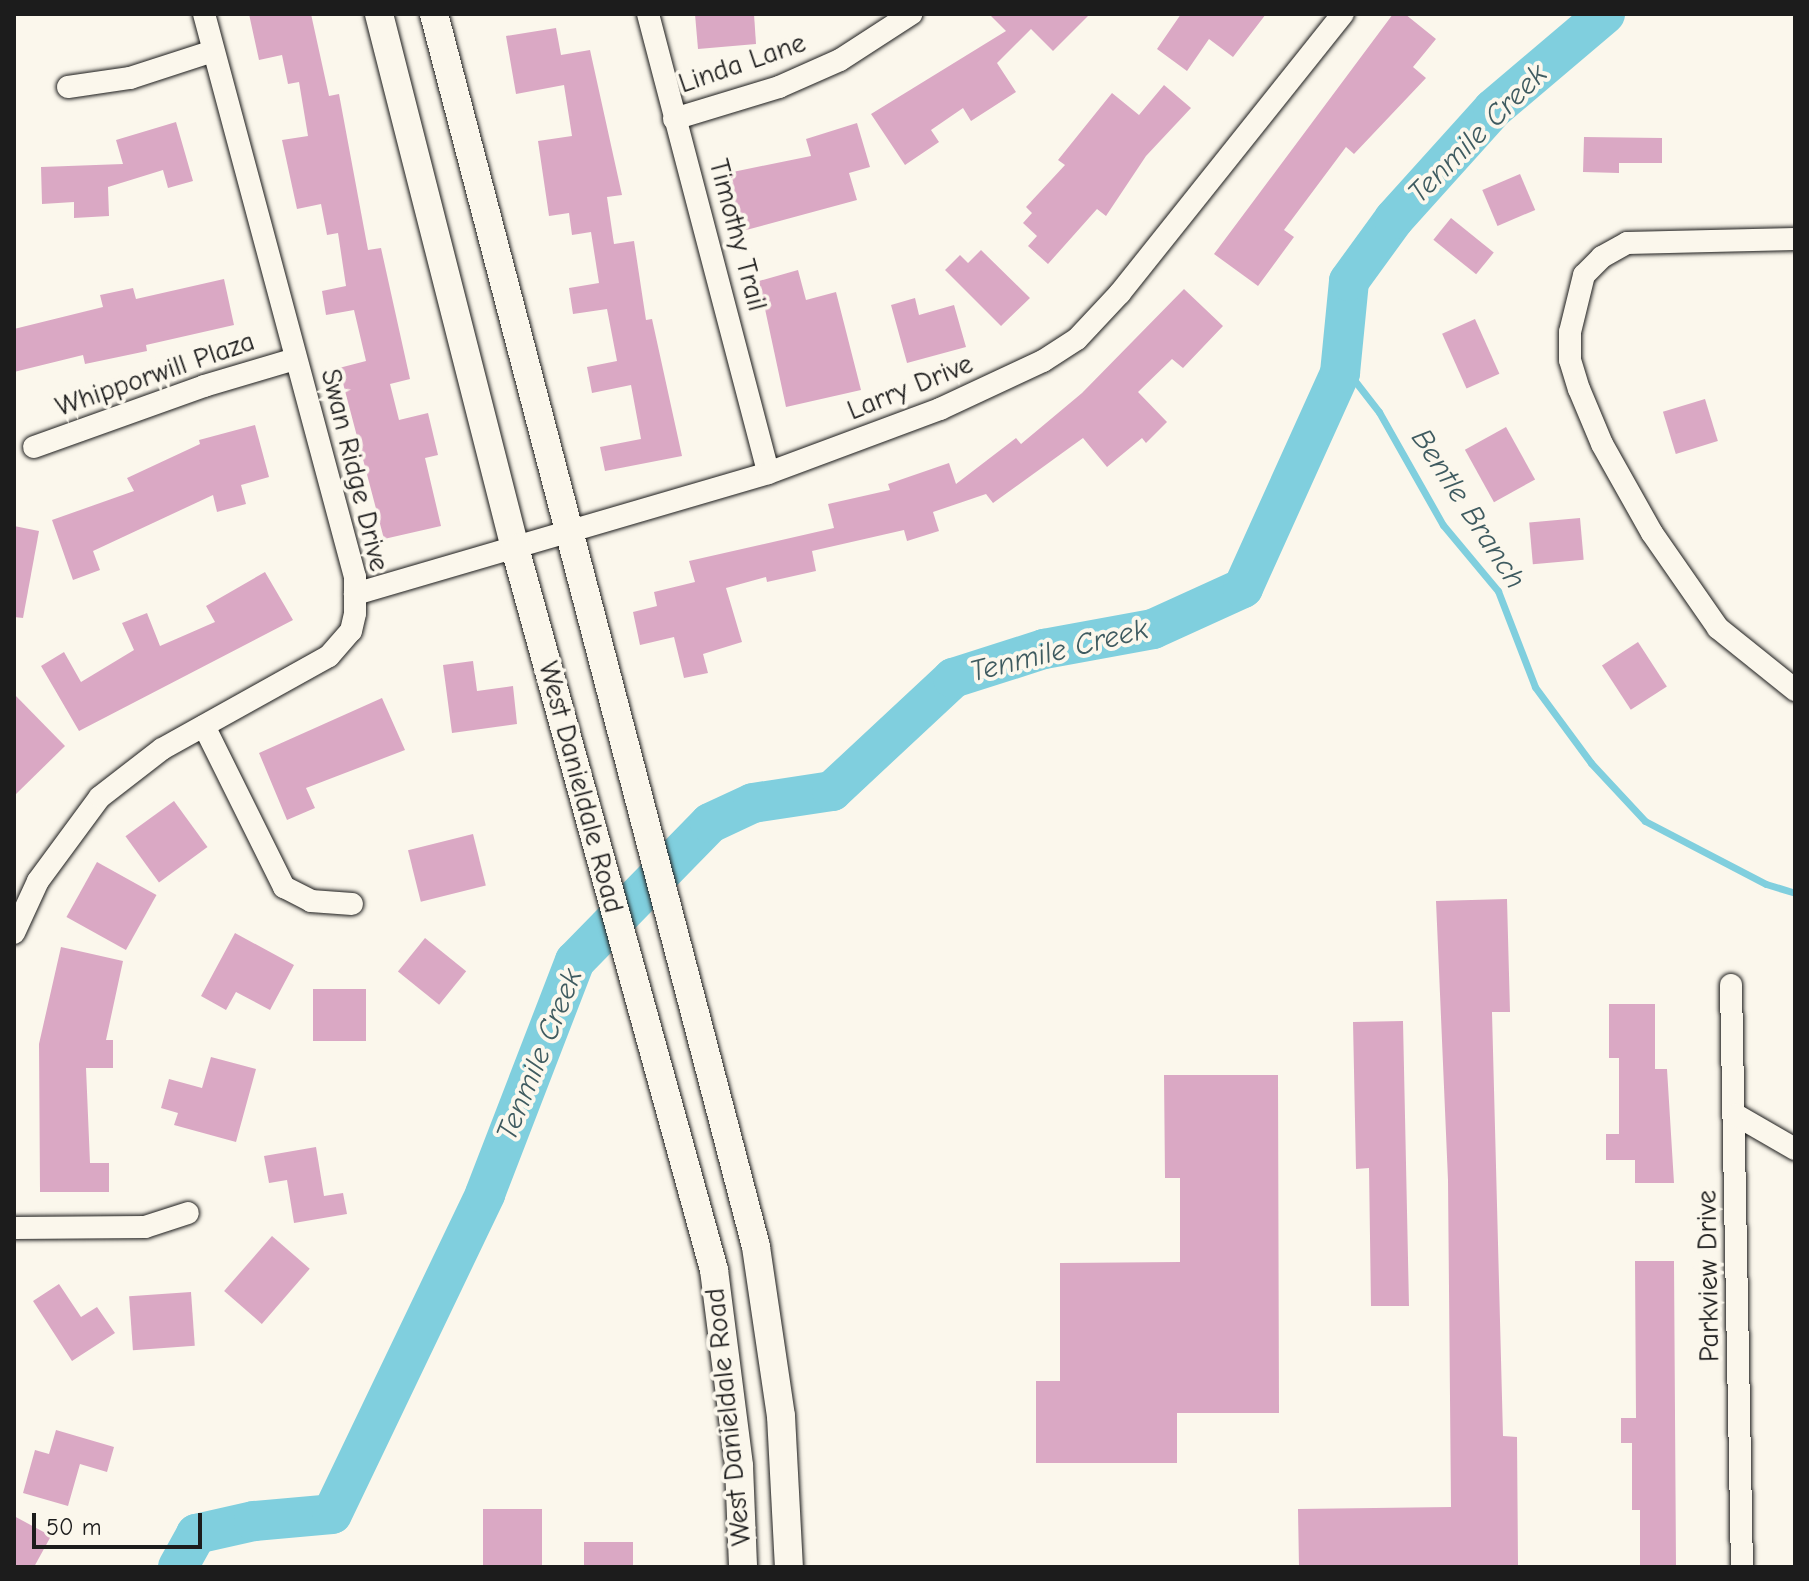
<!DOCTYPE html>
<html>
<head>
<meta charset="utf-8">
<style>
	body { margin:0 }
	#map { position:relative; width:1809px; height:1581px; overflow:hidden; background:#fbf7ec; font-family:"Comic Neue",sans-serif }
	div>[style] { position:absolute }
	[style*='--x'] { left:calc(var(--x)*1px); top:calc(var(--y)*1px); width:calc(var(--w)*1px); rotate:calc(var(--a)*1deg) }
	.stream>* { height:7px; margin:-3.5px; padding:0 3.5px; transform-origin:3.5px; border-radius:3.5px; background:#80cfde }
	.river>* { height:40px; margin:-20px; padding:0 20px; transform-origin:20px; border-radius:20px; background:#80cfde }
	.building>* { inset:0; background:#daa8c4; transform-origin:0 0 }
	.roads { filter:drop-shadow(0 0 2px #1c1c1c) drop-shadow(0 0 2px #1c1c1c) }
	.minor>* { height:22px; margin:-11px; padding:0 11px; transform-origin:11px; border-radius:11px; background:#fbf7ec }
	.major>* { height:28px; margin:-14px; padding:0 14px; transform-origin:14px; border-radius:14px; background:#fbf7ec }
	span { translate:-50% -50%; white-space:nowrap; text-align:center; line-height:1.15; -webkit-text-stroke:8px #fbf7ec; paint-order:stroke }
	.street-label { font-size:28px; color:#1c1c1c }
	.water-label { font-size:30px; color:#3f5b60; font-style:italic }
	.frame { position:absolute; inset:0; border:16px solid #1c1c1c; pointer-events:none }
	.scale { position:absolute; left:32px; top:1513px; width:170px; height:36px; box-sizing:border-box; border:4px solid #1c1c1c; border-top:0; padding-left:10px; font-size:24px; line-height:28px; white-space:nowrap; color:#1c1c1c; -webkit-text-stroke:6px #fbf7ec; paint-order:stroke }
</style>
</head>
<body>
<div id="map">
	<div class="stream">
		<i style="--x:1341;--y:363;--w:62;--a:52.2"></i>
		<i style="--x:1379;--y:412;--w:130;--a:60.5"></i>
		<i style="--x:1443;--y:525;--w:86;--a:50.2"></i>
		<i style="--x:1498;--y:591;--w:103;--a:68.9"></i>
		<i style="--x:1535;--y:687;--w:94;--a:53.6"></i>
		<i style="--x:1591;--y:763;--w:79;--a:47"></i>
		<i style="--x:1645;--y:821;--w:136;--a:27.5"></i>
		<i style="--x:1766;--y:884;--w:30;--a:17"></i>
	</div>
	<div class="river">
		<i style="--x:178;--y:1567;--w:38;--a:-61"></i>
		<i style="--x:196;--y:1534;--w:59;--a:-12.6"></i>
		<i style="--x:254;--y:1521;--w:78;--a:-5.1"></i>
		<i style="--x:332;--y:1514;--w:355;--a:-64.4"></i>
		<i style="--x:485;--y:1194;--w:250;--a:-68.9"></i>
		<i style="--x:575;--y:961;--w:193;--a:-45.6"></i>
		<i style="--x:710;--y:823;--w:47;--a:-24.9"></i>
		<i style="--x:753;--y:803;--w:80;--a:-8.6"></i>
		<i style="--x:832;--y:791;--w:166;--a:-43"></i>
		<i style="--x:953;--y:678;--w:96;--a:-17.7"></i>
		<i style="--x:1044;--y:649;--w:111;--a:-10.4"></i>
		<i style="--x:1153;--y:629;--w:99;--a:-24.5"></i>
		<i style="--x:1243;--y:588;--w:236;--a:-65.7"></i>
		<i style="--x:1340;--y:373;--w:92;--a:-84.4"></i>
		<i style="--x:1349;--y:281;--w:77;--a:-54"></i>
		<i style="--x:1394;--y:219;--w:148;--a:-48"></i>
		<i style="--x:1493;--y:109;--w:147;--a:-40.3"></i>
	</div>
	<div class="building">
		<i style="clip-path:polygon(249px 14px,311px 14px,329px 96px,339px 94px,368px 250px,381px 248px,410px 379px,390px 384px,399px 420px,428px 413px,438px 455px,425px 458px,441px 526px,384px 539px,339px 368px,366px 361px,354px 310px,326px 315px,322px 291px,346px 286px,338px 233px,327px 235px,321px 204px,297px 209px,282px 140px,308px 136px,299px 82px,288px 84px,282px 55px,259px 60px)"></i>
		<i style="clip-path:polygon(695px 14px,754px 14px,756px 44px,698px 49px)"></i>
		<i style="clip-path:polygon(989px 14px,1090px 14px,1053px 51px,1031px 29px,997px 63px,1016px 92px,971px 121px,963px 108px,931px 130px,939px 142px,905px 165px,871px 114px,1006px 31px)"></i>
		<i style="clip-path:polygon(1181px 14px,1266px 14px,1233px 57px,1209px 39px,1187px 71px,1157px 49px)"></i>
		<i style="clip-path:polygon(1393px 14px,1405px 14px,1436px 39px,1413px 67px,1426px 78px,1354px 154px,1346px 147px,1284px 230px,1294px 237px,1258px 286px,1214px 254px)"></i>
		<i style="clip-path:polygon(556px 28px,561px 55px,590px 50px,622px 195px,607px 197px,614px 244px,634px 241px,646px 320px,652px 319px,682px 456px,605px 471px,600px 447px,641px 439px,631px 385px,592px 393px,587px 367px,617px 361px,607px 309px,573px 314px,569px 288px,599px 283px,591px 232px,572px 235px,569px 213px,549px 216px,538px 141px,572px 136px,564px 85px,516px 94px,506px 36px)"></i>
		<i style="clip-path:polygon(1164px 85px,1191px 108px,1146px 156px,1106px 216px,1097px 209px,1048px 264px,1028px 246px,1037px 236px,1023px 223px,1032px 213px,1026px 207px,1065px 165px,1058px 160px,1112px 93px,1139px 115px)"></i>
		<i style="clip-path:polygon(176px 122px,193px 181px,168px 188px,163px 170px,108px 187px,109px 216px,74px 218px,74px 202px,42px 204px,41px 167px,123px 164px,116px 140px)"></i>
		<i style="clip-path:polygon(857px 123px,870px 167px,849px 173px,857px 200px,735px 233px,723px 174px,811px 156px,806px 139px)"></i>
		<i style="clip-path:polygon(1584px 137px,1662px 138px,1662px 163px,1619px 163px,1619px 173px,1583px 172px)"></i>
		<i style="left:1520px;top:174px;width:39px;height:41px;rotate:67deg"></i>
		<i style="left:1451px;top:218px;width:55px;height:28px;rotate:39deg"></i>
		<i style="clip-path:polygon(981px 250px,1030px 298px,1001px 326px,945px 270px,960px 255px,968px 263px)"></i>
		<i style="clip-path:polygon(798px 270px,806px 300px,836px 292px,861px 390px,786px 407px,759px 281px)"></i>
		<i style="clip-path:polygon(224px 279px,234px 325px,146px 345px,147px 351px,85px 364px,83px 355px,14px 372px,14px 329px,103px 307px,100px 295px,133px 288px,136px 299px)"></i>
		<i style="clip-path:polygon(1184px 289px,1223px 326px,1183px 368px,1172px 359px,1138px 392px,1167px 422px,1146px 443px,1142px 438px,1107px 467px,1083px 438px,993px 503px,986px 494px,933px 512px,939px 531px,907px 541px,904px 530px,812px 551px,816px 571px,767px 582px,766px 577px,726px 588px,742px 642px,703px 654px,708px 673px,684px 678px,674px 637px,640px 645px,633px 612px,657px 606px,654px 592px,695px 582px,689px 561px,834px 528px,828px 504px,890px 490px,888px 484px,949px 463px,956px 484px,1016px 438px,1021px 444px,1082px 393px)"></i>
		<i style="clip-path:polygon(915px 298px,919px 315px,954px 305px,966px 347px,907px 363px,891px 305px)"></i>
		<i style="left:1475px;top:319px;width:60px;height:36px;rotate:66deg"></i>
		<i style="left:1705px;top:399px;width:44px;height:44px;rotate:73deg"></i>
		<i style="clip-path:polygon(255px 425px,269px 477px,241px 485px,246px 504px,217px 512px,213px 495px,93px 551px,100px 570px,73px 580px,52px 520px,134px 491px,127px 478px,200px 444px,199px 440px)"></i>
		<i style="left:1506px;top:427px;width:60px;height:47px;rotate:61deg"></i>
		<i style="left:1580px;top:518px;width:42px;height:51px;rotate:85deg"></i>
		<i style="clip-path:polygon(14px 526px,39px 531px,23px 618px,14px 617px)"></i>
		<i style="clip-path:polygon(265px 572px,293px 620px,79px 731px,41px 666px,64px 652px,81px 682px,134px 650px,122px 623px,147px 613px,160px 646px,215px 622px,206px 606px)"></i>
		<i style="left:1638px;top:642px;width:53px;height:43px;rotate:57deg"></i>
		<i style="clip-path:polygon(473px 661px,477px 691px,513px 686px,517px 724px,452px 733px,443px 665px)"></i>
		<i style="clip-path:polygon(14px 694px,65px 746px,14px 796px)"></i>
		<i style="clip-path:polygon(382px 698px,405px 750px,306px 788px,315px 808px,287px 820px,259px 753px)"></i>
		<i style="left:174px;top:801px;width:57px;height:60px;rotate:54deg"></i>
		<i style="left:473px;top:834px;width:53px;height:67px;rotate:76deg"></i>
		<i style="left:97px;top:862px;width:68px;height:63px;rotate:29deg"></i>
		<i style="clip-path:polygon(1507px 899px,1510px 1012px,1492px 1012px,1503px 1436px,1517px 1437px,1518px 1565px,1299px 1567px,1298px 1509px,1451px 1507px,1448px 1180px,1436px 901px)"></i>
		<i style="clip-path:polygon(235px 933px,294px 965px,270px 1010px,236px 992px,226px 1010px,201px 996px)"></i>
		<i style="left:425px;top:938px;width:53px;height:43px;rotate:39deg"></i>
		<i style="clip-path:polygon(61px 947px,123px 961px,106px 1040px,113px 1040px,113px 1068px,86px 1068px,90px 1163px,109px 1163px,109px 1192px,40px 1192px,39px 1044px)"></i>
		<i style="left:313px;top:989px;width:53px;height:52px"></i>
		<i style="clip-path:polygon(1609px 1004px,1655px 1004px,1655px 1069px,1667px 1069px,1674px 1183px,1635px 1183px,1635px 1160px,1606px 1160px,1606px 1134px,1619px 1134px,1619px 1058px,1609px 1058px)"></i>
		<i style="clip-path:polygon(1403px 1021px,1409px 1306px,1371px 1306px,1369px 1168px,1356px 1169px,1353px 1022px)"></i>
		<i style="clip-path:polygon(211px 1057px,256px 1069px,236px 1142px,174px 1125px,178px 1113px,161px 1108px,169px 1079px,202px 1088px)"></i>
		<i style="clip-path:polygon(1164px 1075px,1278px 1075px,1279px 1413px,1177px 1413px,1177px 1463px,1036px 1463px,1036px 1381px,1060px 1381px,1060px 1263px,1180px 1262px,1180px 1178px,1165px 1178px)"></i>
		<i style="clip-path:polygon(316px 1147px,324px 1196px,343px 1193px,347px 1214px,294px 1223px,287px 1180px,269px 1183px,264px 1156px)"></i>
		<i style="left:272px;top:1236px;width:50px;height:73px;rotate:41deg"></i>
		<i style="clip-path:polygon(1635px 1261px,1674px 1261px,1676px 1567px,1640px 1567px,1640px 1510px,1632px 1510px,1632px 1443px,1621px 1443px,1621px 1418px,1636px 1418px)"></i>
		<i style="clip-path:polygon(59px 1284px,81px 1317px,97px 1307px,115px 1333px,72px 1361px,33px 1301px)"></i>
		<i style="left:191px;top:1292px;width:54px;height:62px;rotate:86deg"></i>
		<i style="clip-path:polygon(56px 1430px,114px 1447px,107px 1472px,80px 1464px,68px 1506px,23px 1493px,35px 1450px,49px 1454px)"></i>
		<i style="left:483px;top:1509px;width:59px;height:58px"></i>
		<i style="clip-path:polygon(14px 1516px,51px 1536px,34px 1567px,14px 1567px)"></i>
		<i style="left:633px;top:1542px;width:25px;height:49px;rotate:90deg"></i>
	</div>
	<div class="roads">
		<div class="minor">
			<i style="--x:648;--y:14;--w:474;--a:75.3"></i>
			<i style="--x:68;--y:87;--w:63;--a:-8.3"></i>
			<i style="--x:130;--y:78;--w:87;--a:-18"></i>
			<i style="--x:674;--y:119;--w:110;--a:-16.9"></i>
			<i style="--x:779;--y:87;--w:67;--a:-23.9"></i>
			<i style="--x:840;--y:60;--w:85;--a:-32.9"></i>
			<i style="--x:1795;--y:239;--w:168;--a:178.6"></i>
			<i style="--x:1627;--y:243;--w:29;--a:151"></i>
			<i style="--x:1602;--y:257;--w:25;--a:135"></i>
			<i style="--x:1584;--y:275;--w:59;--a:103.8"></i>
			<i style="--x:1570;--y:332;--w:28;--a:90"></i>
			<i style="--x:1570;--y:360;--w:30;--a:73"></i>
			<i style="--x:1579;--y:389;--w:60;--a:67.3"></i>
			<i style="--x:1602;--y:444;--w:102;--a:60.7"></i>
			<i style="--x:1652;--y:533;--w:116;--a:55.2"></i>
			<i style="--x:1718;--y:628;--w:99;--a:38.8"></i>
			<i style="--x:34;--y:447;--w:181;--a:-19.7"></i>
			<i style="--x:204;--y:386;--w:95;--a:-16.5"></i>
			<i style="--x:355;--y:594;--w:430;--a:-16.3"></i>
			<i style="--x:768;--y:473;--w:184;--a:-20.4"></i>
			<i style="--x:940;--y:409;--w:114;--a:-25"></i>
			<i style="--x:1043;--y:361;--w:40;--a:-32.9"></i>
			<i style="--x:1077;--y:339;--w:63;--a:-46.9"></i>
			<i style="--x:1120;--y:293;--w:357;--a:-51.4"></i>
			<i style="--x:204;--y:726;--w:180;--a:63.6"></i>
			<i style="--x:284;--y:887;--w:30;--a:27"></i>
			<i style="--x:311;--y:901;--w:41;--a:4.2"></i>
			<i style="--x:14;--y:933;--w:57;--a:-65.2"></i>
			<i style="--x:38;--y:881;--w:104;--a:-53.6"></i>
			<i style="--x:100;--y:797;--w:78;--a:-37.7"></i>
			<i style="--x:162;--y:749;--w:191;--a:-29.1"></i>
			<i style="--x:329;--y:656;--w:33;--a:-49"></i>
			<i style="--x:351;--y:631;--w:18;--a:-77"></i>
			<i style="--x:355;--y:613;--w:36;--a:-90"></i>
			<i style="--x:355;--y:577;--w:583;--a:-105.01"></i>
			<i style="--x:1731;--y:985;--w:582;--a:88.92"></i>
			<i style="--x:1736;--y:1115;--w:68;--a:30"></i>
			<i style="--x:14;--y:1228;--w:131;--a:-0.4"></i>
			<i style="--x:145;--y:1227;--w:45;--a:-18"></i>
		</div>
		<div class="major">
			<i style="--x:379;--y:14;--w:551;--a:75.71"></i>
			<i style="--x:515;--y:548;--w:749;--a:74.59"></i>
			<i style="--x:714;--y:1270;--w:198;--a:82.7"></i>
			<i style="--x:739;--y:1466;--w:101;--a:87.7"></i>
			<i style="--x:434;--y:14;--w:1274;--a:75.36"></i>
			<i style="--x:756;--y:1247;--w:171;--a:81.6"></i>
			<i style="--x:781;--y:1416;--w:151;--a:87"></i>
		</div>
	</div>
	<div class="street-label">
		<span style="left:742px;top:63px;rotate:-19deg">Linda Lane</span>
		<span style="left:738px;top:235px;rotate:75deg">Timothy Trail</span>
		<span style="left:155px;top:374px;rotate:-19deg">Whipporwill Plaza</span>
		<span style="left:910px;top:387px;rotate:-22deg">Larry Drive</span>
		<span style="left:355px;top:470px;rotate:76deg">Swan Ridge Drive</span>
		<span style="left:581px;top:787px;rotate:75deg">West Danieldale Road</span>
		<span style="left:1708px;top:1276px;rotate:-91deg">Parkview Drive</span>
		<span style="left:728px;top:1417px;rotate:-96deg">West Danieldale Road</span>
	</div>
	<div class="water-label">
		<span style="left:1478px;top:134px;rotate:-45deg">Tenmile Creek</span>
		<span style="left:1468px;top:509px;rotate:57deg">Bentle Branch</span>
		<span style="left:1059px;top:651px;rotate:-14deg">Tenmile Creek</span>
		<span style="left:540px;top:1055px;rotate:-68deg">Tenmile Creek</span>
	</div>
	<div class="frame"></div>
	<div class="scale">50 m</div>
</div>
</body>
</html>
